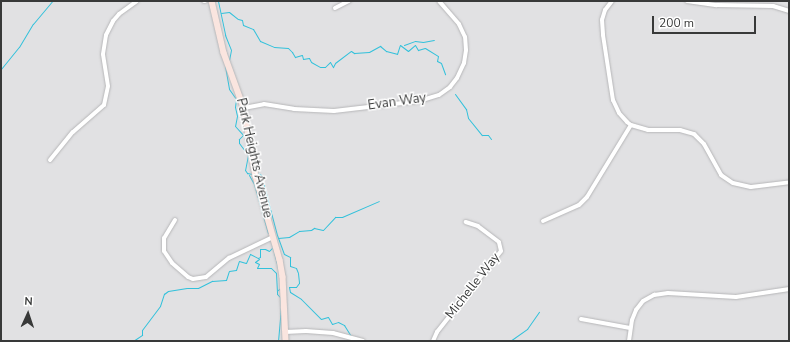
<!DOCTYPE html>
<html>
<head>
<meta charset="utf-8">
<style>
	body { margin:0 }
	#map { position:relative; width:790px; height:342px; overflow:hidden; background:#e1e1e3; font-family:"Nunito Sans",sans-serif }
	div>[style] { position:absolute }
	[style*='--x'] { left:calc(var(--x)*1px); top:calc(var(--y)*1px); width:calc(var(--w)*1px); rotate:calc(var(--a)*1deg) }
	.stream>* { height:1px; margin:-0.5px; padding:0 0.5px; transform-origin:0.5px; border-radius:0.5px; background:#32c1db }
	.roads { filter:drop-shadow(0 0 1px #b6b6b8) drop-shadow(0 0 1px #b6b6b8) }
	.minor>* { height:4px; margin:-2px; padding:0 2px; transform-origin:2px; border-radius:2px; background:#fff }
	.secondary>* { height:5.5px; margin:-2.75px; padding:0 2.75px; transform-origin:2.75px; border-radius:2.75px; background:#fae5df }
	span { translate:-50% -50%; white-space:nowrap; text-align:center; line-height:1.15; -webkit-text-stroke:3px #fff; paint-order:stroke }
	.street-label { font-size:13px; color:#383939 }
	.frame { position:absolute; inset:0; border:2px solid #383939; pointer-events:none }
	.north { position:absolute; left:8px; top:294px; width:40px; height:40px; -webkit-text-stroke:3px #fff; paint-order:stroke; rotate:3deg; font-size:11px; font-weight:700; line-height:16px; text-align:center; color:#383939 }
	.north::after { content:''; display:block; margin:auto; width:14px; height:18px; background:#383939; clip-path:polygon(50% 0,100% 100%,50% 72%,0 100%) }
	.scale { position:absolute; left:652px; top:16px; width:104px; height:18px; box-sizing:border-box; border:2px solid #383939; border-top:0; padding-left:5px; font-size:12px; line-height:14px; white-space:nowrap; color:#383939; -webkit-text-stroke:3px #fff; paint-order:stroke }
</style>
</head>
<body>
<div id="map">
	<div class="stream">
		<i style="--x:218;--y:1;--w:35;--a:78"></i>
		<i style="--x:225;--y:35;--w:16;--a:68"></i>
		<i style="--x:231;--y:50;--w:10;--a:101"></i>
		<i style="--x:221;--y:13;--w:8;--a:-7"></i>
		<i style="--x:229;--y:12;--w:11;--a:38"></i>
		<i style="--x:238;--y:19;--w:4;--a:14"></i>
		<i style="--x:242;--y:20;--w:5;--a:79"></i>
		<i style="--x:243;--y:25;--w:11;--a:22"></i>
		<i style="--x:253;--y:29;--w:14;--a:60"></i>
		<i style="--x:260;--y:41;--w:15;--a:23"></i>
		<i style="--x:274;--y:47;--w:14;--a:4"></i>
		<i style="--x:288;--y:48;--w:6;--a:45"></i>
		<i style="--x:292;--y:52;--w:6;--a:59"></i>
		<i style="--x:295;--y:57;--w:7;--a:-16"></i>
		<i style="--x:302;--y:55;--w:4;--a:76"></i>
		<i style="--x:303;--y:59;--w:6;--a:-9"></i>
		<i style="--x:309;--y:58;--w:4;--a:63"></i>
		<i style="--x:311;--y:62;--w:10;--a:29"></i>
		<i style="--x:320;--y:67;--w:5;--a:0"></i>
		<i style="--x:325;--y:67;--w:7;--a:-45"></i>
		<i style="--x:330;--y:62;--w:6;--a:59"></i>
		<i style="--x:333;--y:67;--w:4;--a:-63"></i>
		<i style="--x:335;--y:63;--w:20;--a:-37"></i>
		<i style="--x:351;--y:51;--w:4;--a:34"></i>
		<i style="--x:354;--y:53;--w:15;--a:-4"></i>
		<i style="--x:369;--y:52;--w:13;--a:-29"></i>
		<i style="--x:380;--y:46;--w:8;--a:40"></i>
		<i style="--x:386;--y:51;--w:11;--a:15"></i>
		<i style="--x:397;--y:54;--w:9;--a:-72"></i>
		<i style="--x:400;--y:45;--w:10;--a:37"></i>
		<i style="--x:408;--y:51;--w:9;--a:-41"></i>
		<i style="--x:415;--y:45;--w:6;--a:59"></i>
		<i style="--x:418;--y:50;--w:7;--a:-16"></i>
		<i style="--x:425;--y:48;--w:15;--a:32"></i>
		<i style="--x:438;--y:56;--w:5;--a:101"></i>
		<i style="--x:437;--y:61;--w:4;--a:27"></i>
		<i style="--x:441;--y:63;--w:12;--a:70"></i>
		<i style="--x:404;--y:45;--w:12;--a:-20"></i>
		<i style="--x:415;--y:41;--w:8;--a:7"></i>
		<i style="--x:423;--y:42;--w:11;--a:-10"></i>
		<i style="--x:225;--y:66;--w:23;--a:80"></i>
		<i style="--x:229;--y:89;--w:12;--a:55"></i>
		<i style="--x:236;--y:99;--w:8;--a:97"></i>
		<i style="--x:235;--y:107;--w:9;--a:77"></i>
		<i style="--x:237;--y:116;--w:10;--a:101"></i>
		<i style="--x:235;--y:126;--w:12;--a:48"></i>
		<i style="--x:243;--y:135;--w:6;--a:135"></i>
		<i style="--x:239;--y:139;--w:4;--a:90"></i>
		<i style="--x:239;--y:143;--w:15;--a:53"></i>
		<i style="--x:248;--y:155;--w:15;--a:101"></i>
		<i style="--x:245;--y:170;--w:4;--a:56"></i>
		<i style="--x:247;--y:173;--w:5;--a:11"></i>
		<i style="--x:1;--y:69;--w:28;--a:-51"></i>
		<i style="--x:19;--y:47;--w:27;--a:-59"></i>
		<i style="--x:33;--y:24;--w:30;--a:-50"></i>
		<i style="--x:455;--y:94;--w:19;--a:54"></i>
		<i style="--x:466;--y:109;--w:9;--a:77"></i>
		<i style="--x:468;--y:118;--w:22;--a:51"></i>
		<i style="--x:482;--y:135;--w:6;--a:0"></i>
		<i style="--x:488;--y:135;--w:5;--a:53"></i>
		<i style="--x:258;--y:173;--w:4;--a:34"></i>
		<i style="--x:261;--y:175;--w:62;--a:75.1"></i>
		<i style="--x:277;--y:235;--w:20;--a:70"></i>
		<i style="--x:284;--y:254;--w:7;--a:27"></i>
		<i style="--x:290;--y:257;--w:9;--a:90"></i>
		<i style="--x:290;--y:266;--w:6;--a:18"></i>
		<i style="--x:296;--y:268;--w:5;--a:68"></i>
		<i style="--x:298;--y:273;--w:10;--a:84"></i>
		<i style="--x:299;--y:283;--w:5;--a:127"></i>
		<i style="--x:296;--y:287;--w:7;--a:180"></i>
		<i style="--x:289;--y:287;--w:5;--a:79"></i>
		<i style="--x:290;--y:292;--w:13;--a:32"></i>
		<i style="--x:301;--y:299;--w:28;--a:45"></i>
		<i style="--x:321;--y:319;--w:7;--a:-16"></i>
		<i style="--x:328;--y:317;--w:8;--a:60"></i>
		<i style="--x:332;--y:324;--w:6;--a:-18"></i>
		<i style="--x:338;--y:322;--w:7;--a:27"></i>
		<i style="--x:344;--y:325;--w:13;--a:58"></i>
		<i style="--x:249;--y:175;--w:10;--a:61"></i>
		<i style="--x:254;--y:184;--w:51;--a:74.1"></i>
		<i style="--x:278;--y:238;--w:11;--a:-5"></i>
		<i style="--x:289;--y:237;--w:12;--a:-31"></i>
		<i style="--x:299;--y:231;--w:12;--a:-5"></i>
		<i style="--x:311;--y:230;--w:4;--a:-34"></i>
		<i style="--x:314;--y:228;--w:9;--a:13"></i>
		<i style="--x:323;--y:230;--w:18;--a:-47"></i>
		<i style="--x:335;--y:217;--w:7;--a:0"></i>
		<i style="--x:342;--y:217;--w:40;--a:-23.4"></i>
		<i style="--x:272;--y:244;--w:34;--a:76"></i>
		<i style="--x:280;--y:277;--w:11;--a:90"></i>
		<i style="--x:280;--y:288;--w:3;--a:135"></i>
		<i style="--x:259;--y:259;--w:5;--a:143"></i>
		<i style="--x:255;--y:262;--w:4;--a:27"></i>
		<i style="--x:259;--y:264;--w:4;--a:117"></i>
		<i style="--x:257;--y:268;--w:14;--a:0"></i>
		<i style="--x:271;--y:268;--w:7;--a:45"></i>
		<i style="--x:276;--y:273;--w:21;--a:87"></i>
		<i style="--x:277;--y:294;--w:4;--a:45"></i>
		<i style="--x:280;--y:297;--w:10;--a:84"></i>
		<i style="--x:281;--y:307;--w:34;--a:95"></i>
		<i style="--x:133;--y:341;--w:11;--a:-34"></i>
		<i style="--x:142;--y:335;--w:5;--a:-90"></i>
		<i style="--x:142;--y:330;--w:30;--a:-53"></i>
		<i style="--x:160;--y:306;--w:13;--a:-72"></i>
		<i style="--x:164;--y:294;--w:5;--a:-37"></i>
		<i style="--x:168;--y:291;--w:19;--a:-9"></i>
		<i style="--x:187;--y:288;--w:11;--a:0"></i>
		<i style="--x:198;--y:288;--w:16;--a:-27"></i>
		<i style="--x:212;--y:281;--w:14;--a:-4"></i>
		<i style="--x:226;--y:280;--w:9;--a:-72"></i>
		<i style="--x:229;--y:271;--w:7;--a:-8"></i>
		<i style="--x:236;--y:270;--w:9;--a:-72"></i>
		<i style="--x:239;--y:261;--w:7;--a:16"></i>
		<i style="--x:246;--y:263;--w:10;--a:-66"></i>
		<i style="--x:250;--y:254;--w:9;--a:27"></i>
		<i style="--x:258;--y:258;--w:2;--a:-27"></i>
		<i style="--x:260;--y:257;--w:8;--a:-90"></i>
		<i style="--x:260;--y:249;--w:5;--a:0"></i>
		<i style="--x:265;--y:249;--w:4;--a:27"></i>
		<i style="--x:269;--y:251;--w:4;--a:-45"></i>
		<i style="--x:510;--y:341;--w:21;--a:-35"></i>
		<i style="--x:527;--y:329;--w:21;--a:-55"></i>
	</div>
	<div class="roads">
		<div class="minor">
			<i style="--x:204;--y:1;--w:1;--a:0"></i>
			<i style="--x:612;--y:1;--w:11;--a:128"></i>
			<i style="--x:605;--y:10;--w:10;--a:107"></i>
			<i style="--x:602;--y:20;--w:15;--a:86"></i>
			<i style="--x:603;--y:35;--w:66;--a:81.3"></i>
			<i style="--x:613;--y:100;--w:14;--a:65"></i>
			<i style="--x:619;--y:113;--w:12;--a:48"></i>
			<i style="--x:627;--y:122;--w:5;--a:37"></i>
			<i style="--x:631;--y:125;--w:18;--a:16"></i>
			<i style="--x:648;--y:130;--w:32;--a:0"></i>
			<i style="--x:680;--y:130;--w:15;--a:16"></i>
			<i style="--x:694;--y:134;--w:14;--a:45"></i>
			<i style="--x:704;--y:144;--w:35;--a:61"></i>
			<i style="--x:721;--y:175;--w:14;--a:34"></i>
			<i style="--x:733;--y:183;--w:18;--a:13"></i>
			<i style="--x:751;--y:187;--w:38;--a:-7"></i>
			<i style="--x:687;--y:1;--w:30;--a:8"></i>
			<i style="--x:717;--y:5;--w:56;--a:1"></i>
			<i style="--x:773;--y:6;--w:17;--a:17"></i>
			<i style="--x:335;--y:8;--w:16;--a:-27"></i>
			<i style="--x:244;--y:108;--w:20;--a:-11"></i>
			<i style="--x:264;--y:104;--w:30;--a:9"></i>
			<i style="--x:294;--y:109;--w:40;--a:2.9"></i>
			<i style="--x:334;--y:111;--w:86;--a:-6.7"></i>
			<i style="--x:419;--y:101;--w:21;--a:-17"></i>
			<i style="--x:439;--y:95;--w:14;--a:-36"></i>
			<i style="--x:450;--y:87;--w:11;--a:-52"></i>
			<i style="--x:457;--y:78;--w:17;--a:-65"></i>
			<i style="--x:464;--y:63;--w:13;--a:-81"></i>
			<i style="--x:466;--y:50;--w:13;--a:-94"></i>
			<i style="--x:465;--y:37;--w:14;--a:-115"></i>
			<i style="--x:459;--y:24;--w:30;--a:-131"></i>
			<i style="--x:50;--y:160;--w:36;--a:-51"></i>
			<i style="--x:73;--y:132;--w:41;--a:-41.1"></i>
			<i style="--x:104;--y:105;--w:19;--a:-78"></i>
			<i style="--x:108;--y:86;--w:32;--a:-99"></i>
			<i style="--x:103;--y:54;--w:19;--a:-81"></i>
			<i style="--x:106;--y:35;--w:16;--a:-63"></i>
			<i style="--x:113;--y:21;--w:9;--a:-49"></i>
			<i style="--x:119;--y:14;--w:22;--a:-36"></i>
			<i style="--x:175;--y:220;--w:21;--a:121"></i>
			<i style="--x:164;--y:238;--w:13;--a:90"></i>
			<i style="--x:164;--y:251;--w:14;--a:56"></i>
			<i style="--x:172;--y:263;--w:21;--a:41"></i>
			<i style="--x:188;--y:277;--w:5;--a:22"></i>
			<i style="--x:193;--y:279;--w:13;--a:-9"></i>
			<i style="--x:206;--y:277;--w:30;--a:-40"></i>
			<i style="--x:229;--y:258;--w:49;--a:-25.5"></i>
			<i style="--x:543;--y:221;--w:39;--a:-24"></i>
			<i style="--x:579;--y:205;--w:11;--a:-45"></i>
			<i style="--x:587;--y:197;--w:84;--a:-58.6"></i>
			<i style="--x:581;--y:319;--w:50;--a:10.4"></i>
			<i style="--x:285;--y:332;--w:21;--a:-3"></i>
			<i style="--x:306;--y:331;--w:27;--a:4"></i>
			<i style="--x:333;--y:333;--w:31;--a:15"></i>
			<i style="--x:433;--y:341;--w:10;--a:-66"></i>
			<i style="--x:437;--y:332;--w:103;--a:-51.7"></i>
			<i style="--x:501;--y:251;--w:9;--a:-103"></i>
			<i style="--x:499;--y:242;--w:26;--a:-143"></i>
			<i style="--x:478;--y:226;--w:13;--a:-162"></i>
			<i style="--x:629;--y:341;--w:21;--a:-82"></i>
			<i style="--x:632;--y:320;--w:11;--a:-68"></i>
			<i style="--x:636;--y:310;--w:11;--a:-52"></i>
			<i style="--x:643;--y:301;--w:13;--a:-29"></i>
			<i style="--x:654;--y:295;--w:14;--a:-8"></i>
			<i style="--x:668;--y:293;--w:68;--a:3.4"></i>
			<i style="--x:736;--y:297;--w:54;--a:-8.6"></i>
		</div>
		<div class="secondary">
			<i style="--x:212;--y:1;--w:53;--a:77"></i>
			<i style="--x:224;--y:53;--w:59;--a:70"></i>
			<i style="--x:244;--y:108;--w:69;--a:80"></i>
			<i style="--x:256;--y:176;--w:87;--a:74.1"></i>
			<i style="--x:280;--y:260;--w:17;--a:80"></i>
			<i style="--x:283;--y:277;--w:64;--a:87.3"></i>
		</div>
	</div>
	<div class="street-label">
		<span style="left:397px;top:102px;rotate:-8deg">Evan Way</span>
		<span style="left:254px;top:158px;rotate:77deg">Park Heights Avenue</span>
		<span style="left:473px;top:286px;rotate:-52deg">Michelle Way</span>
	</div>
	<div class="frame"></div>
	<div class="north">N</div>
	<div class="scale">200 m</div>
</div>
</body>
</html>
